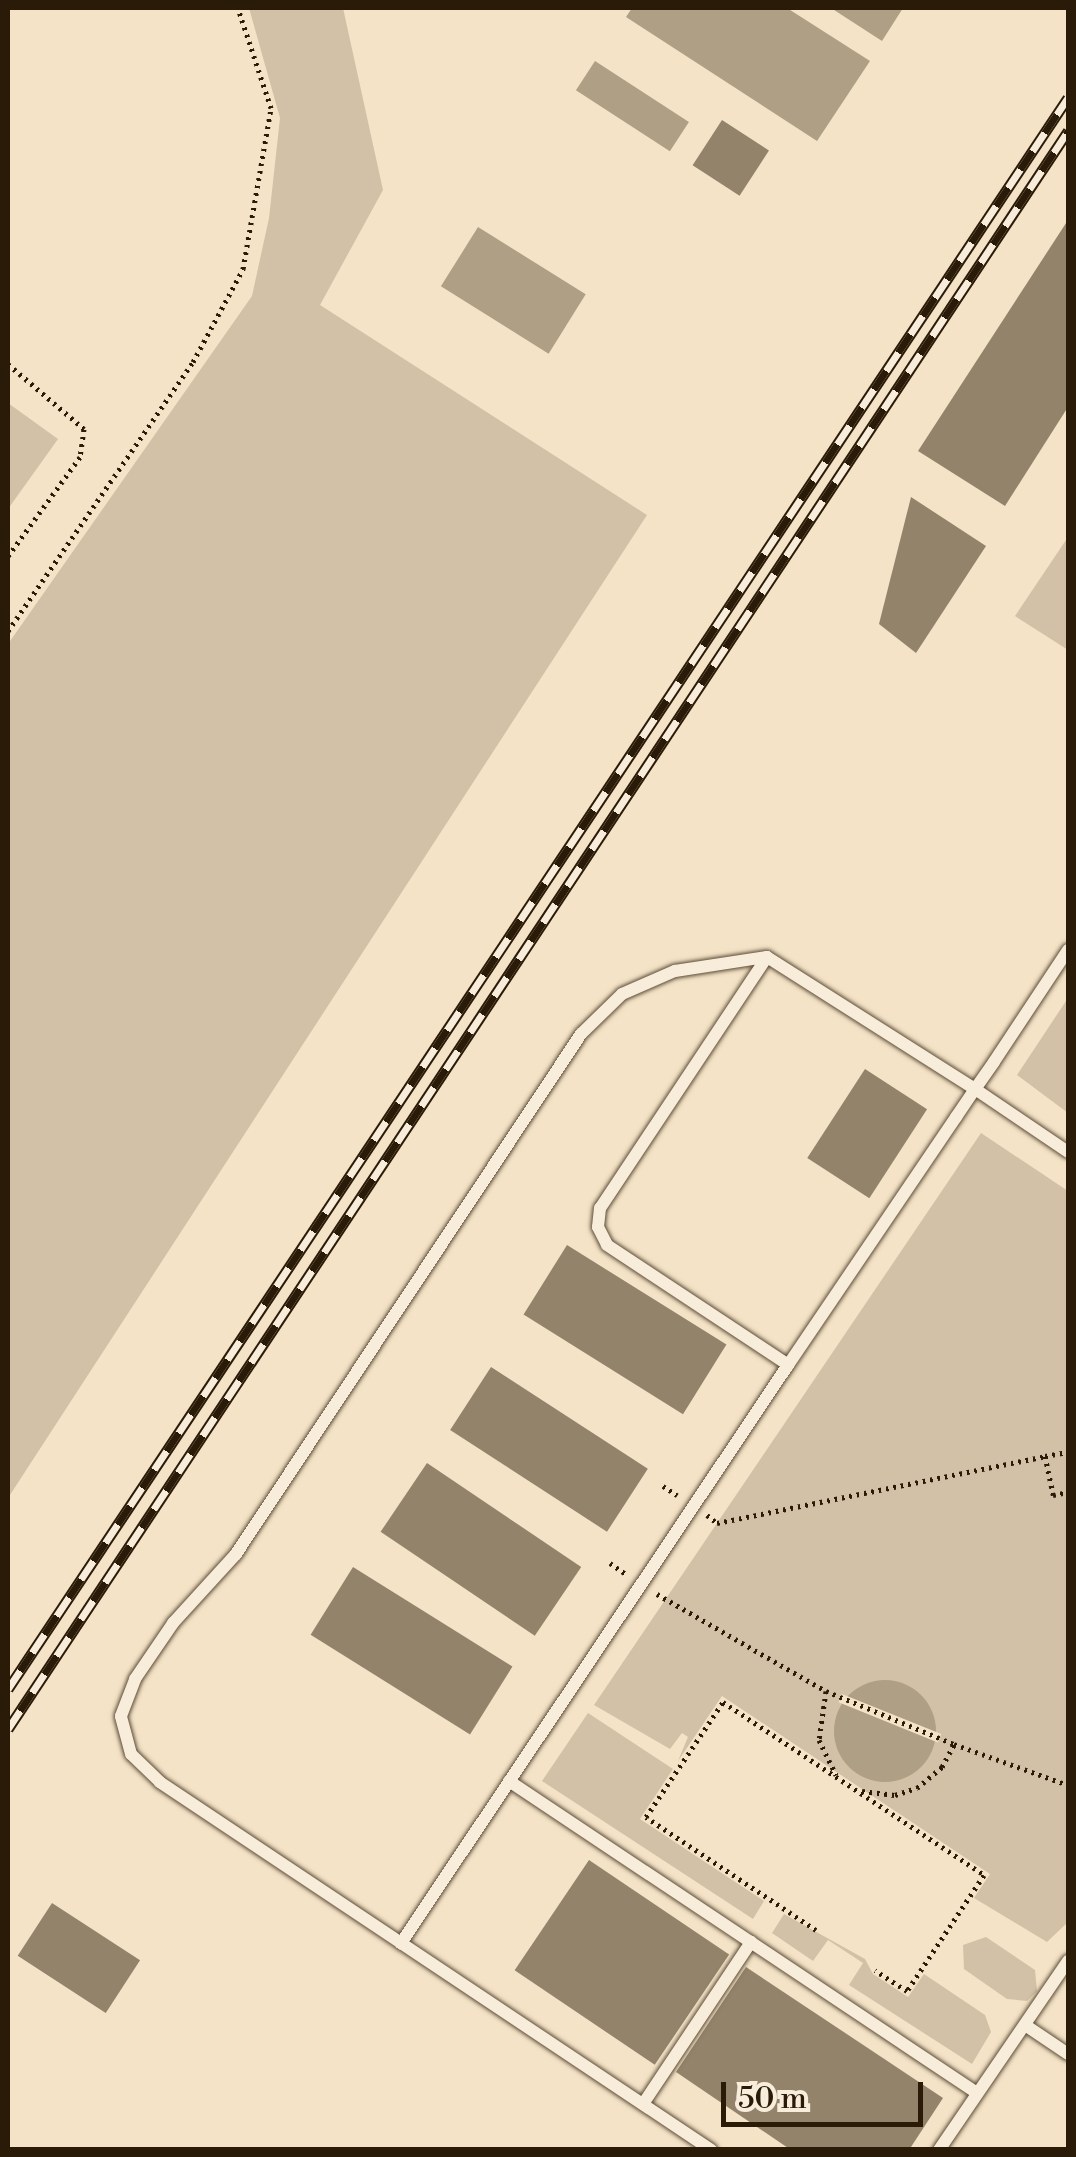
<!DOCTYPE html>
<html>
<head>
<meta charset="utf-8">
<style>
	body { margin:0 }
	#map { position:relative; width:1076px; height:2157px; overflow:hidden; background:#f4e3c6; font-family:"Libre Bodoni",serif }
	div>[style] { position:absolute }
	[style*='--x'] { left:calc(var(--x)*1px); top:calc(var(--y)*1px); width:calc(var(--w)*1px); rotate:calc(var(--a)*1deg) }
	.green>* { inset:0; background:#d2c1a6 }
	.water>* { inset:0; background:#af9f85; transform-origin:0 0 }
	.round { border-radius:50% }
	.pier>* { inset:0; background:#f4e3c6; transform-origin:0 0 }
	.building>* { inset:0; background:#93836b; transform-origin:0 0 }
	.path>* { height:5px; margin-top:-2.5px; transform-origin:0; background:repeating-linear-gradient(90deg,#2a1a08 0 2.5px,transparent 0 7.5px) }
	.roads { filter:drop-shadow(0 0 2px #5c4c38) drop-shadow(0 0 2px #5c4c38) }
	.service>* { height:12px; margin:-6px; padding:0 6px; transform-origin:6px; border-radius:6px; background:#f8edda }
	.rail>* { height:11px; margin-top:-5.5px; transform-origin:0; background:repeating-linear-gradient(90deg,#f8edda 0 22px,#2a1a08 0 44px); box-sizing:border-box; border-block:2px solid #2a1a08 }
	span { translate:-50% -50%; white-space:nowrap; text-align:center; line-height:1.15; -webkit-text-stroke:8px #f8edda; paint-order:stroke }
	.frame { position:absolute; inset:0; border:10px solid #2a1a08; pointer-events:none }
	.scale { position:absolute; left:721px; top:2082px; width:202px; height:45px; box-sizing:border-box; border:5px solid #2a1a08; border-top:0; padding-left:12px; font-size:30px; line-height:35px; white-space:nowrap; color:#2a1a08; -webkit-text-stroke:8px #f8edda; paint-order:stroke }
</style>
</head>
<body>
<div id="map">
	<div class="green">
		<i style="clip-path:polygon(249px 8px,343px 8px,383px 190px,320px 305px,647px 515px,8px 1498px,8px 644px,252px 296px,269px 218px,280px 118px)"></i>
		<i style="clip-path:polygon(8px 403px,58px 439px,8px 509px)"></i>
		<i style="clip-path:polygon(1068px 537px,1068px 650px,1015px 616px)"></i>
		<i style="clip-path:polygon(1068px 998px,1068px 1113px,1017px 1075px)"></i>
		<i style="clip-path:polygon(981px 1133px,1068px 1191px,1068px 1922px,1047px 1942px,974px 1898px,990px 1874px,722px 1696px,678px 1761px,688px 1737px,682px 1733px,670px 1749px,594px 1705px)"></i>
		<i style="clip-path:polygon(588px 1713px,673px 1769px,640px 1819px,764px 1901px,753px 1919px,542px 1781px)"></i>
		<i style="clip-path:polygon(784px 1914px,865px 1959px,873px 1974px,908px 1997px,924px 1974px,985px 2015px,991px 2032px,972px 2064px,849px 1985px,863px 1963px,828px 1940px,813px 1961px,772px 1933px)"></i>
		<i style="clip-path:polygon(986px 1937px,1035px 1970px,1037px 1991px,1027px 2001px,1007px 1999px,964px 1969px,963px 1945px)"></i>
	</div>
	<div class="water">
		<i style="clip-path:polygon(632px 8px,787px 8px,870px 61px,817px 141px,626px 17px)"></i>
		<i style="clip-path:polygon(831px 8px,903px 8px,882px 41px)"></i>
		<i style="left:595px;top:61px;width:112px;height:35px;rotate:33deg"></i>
		<i style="left:478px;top:227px;width:127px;height:70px;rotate:32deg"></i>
		<i class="round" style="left:834px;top:1680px;width:102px;height:102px"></i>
	</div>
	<div class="pier">
		<i style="left:842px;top:1694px;width:107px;height:9px;rotate:22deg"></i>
	</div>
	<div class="building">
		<i style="left:722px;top:120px;width:56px;height:54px;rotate:33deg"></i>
		<i style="clip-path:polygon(1068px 220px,1068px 407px,1005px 506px,918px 451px)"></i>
		<i style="clip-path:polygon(911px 497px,986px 546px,916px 653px,879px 624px)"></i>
		<i style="left:865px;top:1069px;width:74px;height:106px;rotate:33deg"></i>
		<i style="left:567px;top:1245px;width:188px;height:82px;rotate:32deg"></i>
		<i style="left:491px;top:1367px;width:187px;height:75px;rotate:33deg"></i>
		<i style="left:427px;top:1463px;width:186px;height:83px;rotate:34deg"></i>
		<i style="left:353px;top:1567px;width:188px;height:80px;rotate:32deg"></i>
		<i style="left:589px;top:1860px;width:169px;height:133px;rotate:34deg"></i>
		<i style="left:52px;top:1903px;width:105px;height:63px;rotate:33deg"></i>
		<i style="clip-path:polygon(746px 1967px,943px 2098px,909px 2150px,791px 2150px,676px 2072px)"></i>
	</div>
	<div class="path">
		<i style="--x:8;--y:364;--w:100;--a:40.5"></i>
		<i style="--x:84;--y:429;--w:28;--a:98"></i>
		<i style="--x:80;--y:457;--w:122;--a:126"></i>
		<i style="--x:8;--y:631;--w:326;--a:-55.5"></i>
		<i style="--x:193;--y:362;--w:106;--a:-61.7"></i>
		<i style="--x:243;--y:269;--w:163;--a:-80.1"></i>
		<i style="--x:271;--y:108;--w:105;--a:-108.3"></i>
		<i style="--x:1045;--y:1456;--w:23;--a:-10"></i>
		<i style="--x:663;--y:1486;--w:17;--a:33"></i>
		<i style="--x:707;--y:1515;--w:13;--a:39"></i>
		<i style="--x:717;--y:1523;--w:335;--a:-11.5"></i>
		<i style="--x:1045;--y:1456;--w:40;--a:78"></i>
		<i style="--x:1053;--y:1495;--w:15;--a:-11"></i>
		<i style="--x:610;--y:1563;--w:21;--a:35"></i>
		<i style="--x:657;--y:1594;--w:195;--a:29.9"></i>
		<i style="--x:826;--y:1691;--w:49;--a:98.1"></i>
		<i style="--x:819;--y:1740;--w:39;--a:64"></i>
		<i style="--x:826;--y:1691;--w:139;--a:22.5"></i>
		<i style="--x:862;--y:1791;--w:33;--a:7"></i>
		<i style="--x:895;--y:1795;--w:23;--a:-18"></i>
		<i style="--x:917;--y:1788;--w:33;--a:-40"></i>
		<i style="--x:942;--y:1767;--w:26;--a:-62"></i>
		<i style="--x:954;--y:1744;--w:121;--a:19.8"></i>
		<i style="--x:816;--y:1930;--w:204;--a:-146.4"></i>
		<i style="--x:646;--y:1817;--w:138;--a:-56.2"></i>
		<i style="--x:723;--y:1702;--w:313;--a:33.5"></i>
		<i style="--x:984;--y:1875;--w:139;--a:123.6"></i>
		<i style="--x:907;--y:1991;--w:38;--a:-147"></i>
	</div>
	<div class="roads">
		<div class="service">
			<i style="--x:1068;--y:950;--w:134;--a:123.5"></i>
			<i style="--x:994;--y:1062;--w:33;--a:125"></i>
			<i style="--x:975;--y:1089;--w:34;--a:124"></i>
			<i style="--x:956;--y:1117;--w:300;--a:124.1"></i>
			<i style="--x:788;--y:1365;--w:696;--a:123.8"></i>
			<i style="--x:401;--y:1943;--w:290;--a:-146.3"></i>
			<i style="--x:160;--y:1782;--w:40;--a:-136"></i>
			<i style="--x:131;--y:1754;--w:39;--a:-105"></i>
			<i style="--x:121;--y:1716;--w:40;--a:-69"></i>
			<i style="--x:135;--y:1679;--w:68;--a:-55.8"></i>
			<i style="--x:173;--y:1623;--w:93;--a:-47.6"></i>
			<i style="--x:236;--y:1554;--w:624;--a:-56.44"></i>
			<i style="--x:581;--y:1034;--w:57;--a:-44.3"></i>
			<i style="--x:622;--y:994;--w:58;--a:-23.5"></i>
			<i style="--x:675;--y:971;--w:93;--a:-8.7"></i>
			<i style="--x:767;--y:957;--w:246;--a:32.4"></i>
			<i style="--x:975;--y:1089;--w:112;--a:34.1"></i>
			<i style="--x:767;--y:957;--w:301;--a:123.6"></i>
			<i style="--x:600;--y:1208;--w:19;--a:96"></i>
			<i style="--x:598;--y:1227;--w:20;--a:63"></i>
			<i style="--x:607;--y:1245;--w:217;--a:33.5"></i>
			<i style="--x:509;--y:1781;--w:562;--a:33.69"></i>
			<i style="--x:401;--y:1943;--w:373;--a:33.7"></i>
			<i style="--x:1025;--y:2025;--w:52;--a:34"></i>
			<i style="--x:643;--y:2104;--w:195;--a:-56.3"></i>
			<i style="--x:939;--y:2150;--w:229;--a:-55.7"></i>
		</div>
	</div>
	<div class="rail">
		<i style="--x:8;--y:1689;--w:1912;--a:-56.33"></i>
		<i style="--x:8;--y:1729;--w:1918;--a:-56.44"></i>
	</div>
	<div class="frame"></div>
	<div class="scale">50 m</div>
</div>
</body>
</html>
